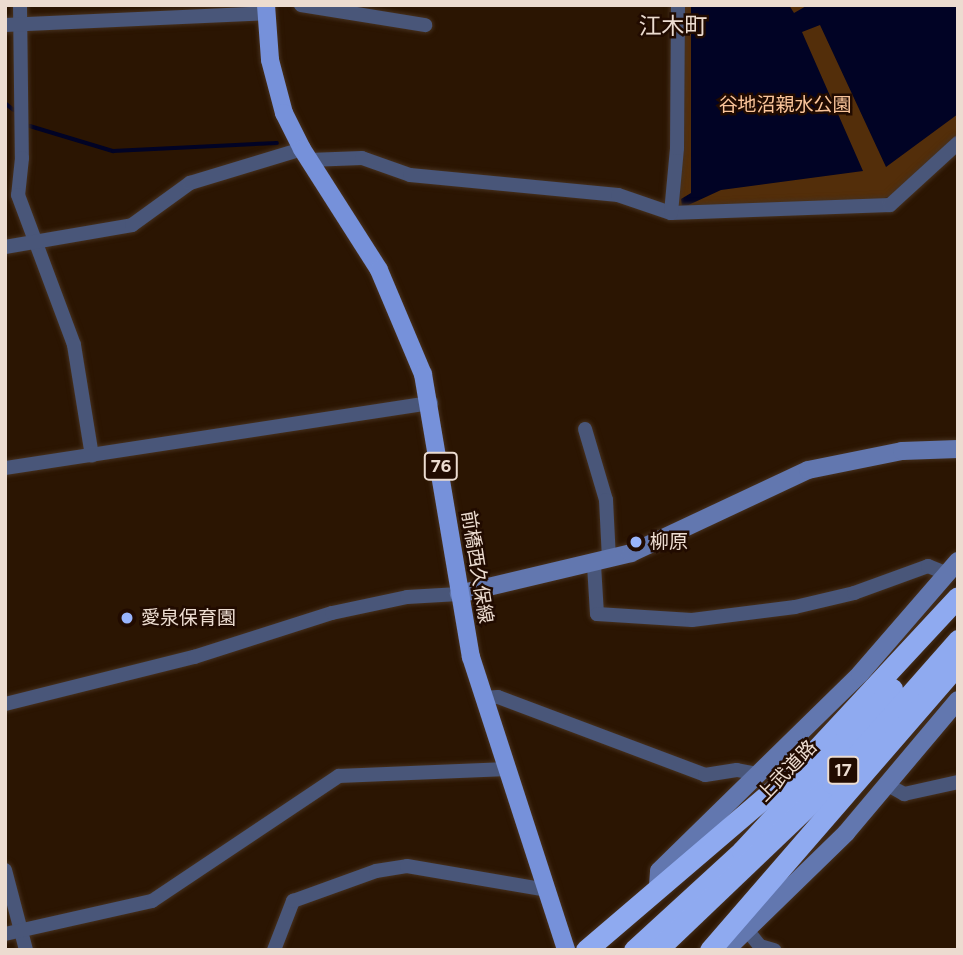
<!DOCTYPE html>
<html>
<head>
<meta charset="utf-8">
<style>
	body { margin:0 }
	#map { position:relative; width:963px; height:955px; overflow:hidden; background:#2b1502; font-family:Figtree,"Noto Sans JP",sans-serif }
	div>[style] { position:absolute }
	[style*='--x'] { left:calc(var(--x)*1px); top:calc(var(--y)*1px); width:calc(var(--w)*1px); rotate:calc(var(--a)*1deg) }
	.green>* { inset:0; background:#532e0a }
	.water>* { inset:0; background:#010325 }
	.stream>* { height:3.5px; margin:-1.75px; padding:0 1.75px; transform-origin:1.75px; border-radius:1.75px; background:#010325 }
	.roads { filter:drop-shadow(0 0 2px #46311f) drop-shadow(0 0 2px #46311f) }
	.street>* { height:14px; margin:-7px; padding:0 7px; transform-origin:7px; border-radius:7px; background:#495679 }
	.secondary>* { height:18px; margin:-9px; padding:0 9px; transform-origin:9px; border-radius:9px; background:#6277af }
	.primary>* { height:18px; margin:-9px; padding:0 9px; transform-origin:9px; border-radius:9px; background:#7691da }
	.highway>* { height:21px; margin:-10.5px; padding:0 10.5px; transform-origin:10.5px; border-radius:10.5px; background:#8faaf0 }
	.dots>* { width:19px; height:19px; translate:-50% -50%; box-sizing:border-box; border:4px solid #210b00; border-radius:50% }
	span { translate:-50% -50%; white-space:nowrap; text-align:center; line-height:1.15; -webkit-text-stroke:5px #210b00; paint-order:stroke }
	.shield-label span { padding:2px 5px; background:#210b00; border:2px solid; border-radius:5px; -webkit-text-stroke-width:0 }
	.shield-label { font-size:18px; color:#ecdcd0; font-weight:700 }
	.park-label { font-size:19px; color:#f9c49a }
	.poi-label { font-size:19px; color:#ecdcd0 }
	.left { translate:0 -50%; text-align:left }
	.street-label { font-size:19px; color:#ecdcd0 }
	.quarter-label { font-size:23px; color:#ecdcd0 }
	.frame { position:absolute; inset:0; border:7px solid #ecdcd0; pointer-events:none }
</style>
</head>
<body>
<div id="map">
	<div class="green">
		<i style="clip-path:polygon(681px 5px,958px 5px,958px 137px,890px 196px,875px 201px,678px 209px)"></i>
	</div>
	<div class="water">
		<i style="clip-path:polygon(691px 5px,789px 5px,794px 13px,808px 5px,958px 6px,958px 114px,886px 167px,820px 25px,802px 32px,863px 171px,721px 190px,682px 208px,681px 199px,691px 193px)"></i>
	</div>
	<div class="stream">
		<i style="--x:5;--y:103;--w:11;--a:38"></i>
		<i style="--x:30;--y:126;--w:87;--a:16.8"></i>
		<i style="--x:113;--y:151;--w:164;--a:-2.8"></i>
	</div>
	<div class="roads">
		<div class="street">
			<i style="--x:20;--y:5;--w:153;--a:89.3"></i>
			<i style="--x:22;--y:158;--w:37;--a:96"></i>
			<i style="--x:18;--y:195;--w:160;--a:69.5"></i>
			<i style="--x:74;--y:345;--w:112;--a:80.8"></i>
			<i style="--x:301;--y:5;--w:126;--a:9.2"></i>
			<i style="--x:5;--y:25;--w:261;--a:-2.6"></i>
			<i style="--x:309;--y:160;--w:53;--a:-2.2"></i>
			<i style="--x:362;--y:158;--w:51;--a:19.5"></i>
			<i style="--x:410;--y:175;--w:209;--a:5.5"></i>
			<i style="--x:618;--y:195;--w:56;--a:18.8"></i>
			<i style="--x:671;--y:213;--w:219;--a:-2.1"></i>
			<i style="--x:890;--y:205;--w:92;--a:-42.4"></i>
			<i style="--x:671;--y:213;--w:65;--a:-84.7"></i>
			<i style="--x:677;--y:148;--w:143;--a:-89.6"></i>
			<i style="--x:5;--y:247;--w:129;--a:-9.8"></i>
			<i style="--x:132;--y:225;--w:72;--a:-35.9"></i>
			<i style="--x:190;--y:183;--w:117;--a:-16.9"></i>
			<i style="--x:585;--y:429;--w:74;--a:73.5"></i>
			<i style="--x:606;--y:500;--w:60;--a:87.1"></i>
			<i style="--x:5;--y:468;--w:431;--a:-8.7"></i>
			<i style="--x:594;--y:565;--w:49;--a:86.5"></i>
			<i style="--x:597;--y:614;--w:95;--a:3.6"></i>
			<i style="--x:692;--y:620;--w:104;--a:-7.2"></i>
			<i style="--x:795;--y:607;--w:61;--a:-13.3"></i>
			<i style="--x:854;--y:593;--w:79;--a:-20"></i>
			<i style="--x:928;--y:566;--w:22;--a:22"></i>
			<i style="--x:483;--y:698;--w:15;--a:-4"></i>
			<i style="--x:498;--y:697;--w:221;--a:20.6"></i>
			<i style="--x:705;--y:775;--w:32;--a:-9"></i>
			<i style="--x:737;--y:770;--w:20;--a:11"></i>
			<i style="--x:5;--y:704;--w:195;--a:-14"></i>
			<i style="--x:194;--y:657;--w:145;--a:-17.7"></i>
			<i style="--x:332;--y:613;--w:77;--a:-12"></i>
			<i style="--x:407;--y:597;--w:52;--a:-3.3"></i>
			<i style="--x:886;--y:784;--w:21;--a:29"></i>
			<i style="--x:904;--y:794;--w:55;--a:-12.5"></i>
			<i style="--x:5;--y:870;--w:83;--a:75.3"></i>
			<i style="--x:747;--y:930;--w:21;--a:51"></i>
			<i style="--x:760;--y:946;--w:15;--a:16"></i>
			<i style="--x:5;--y:934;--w:151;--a:-12.7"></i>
			<i style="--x:152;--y:901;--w:225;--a:-33.8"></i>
			<i style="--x:339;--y:776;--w:168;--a:-2.4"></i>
			<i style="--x:274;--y:950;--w:53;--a:-68.8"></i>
			<i style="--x:293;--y:901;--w:88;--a:-19.9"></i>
			<i style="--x:376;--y:871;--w:31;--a:-9"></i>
			<i style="--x:407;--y:866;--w:143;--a:9.7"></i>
		</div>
		<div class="secondary">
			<i style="--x:459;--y:594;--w:177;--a:-13.4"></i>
			<i style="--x:631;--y:553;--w:195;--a:-25.1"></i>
			<i style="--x:808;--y:470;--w:96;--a:-11.4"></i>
			<i style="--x:902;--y:451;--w:56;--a:-2"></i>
			<i style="--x:658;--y:886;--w:15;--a:-86"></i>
			<i style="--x:659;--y:871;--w:281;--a:-44.4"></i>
			<i style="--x:860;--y:674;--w:150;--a:-49.1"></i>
			<i style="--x:712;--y:948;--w:18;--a:-6"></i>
			<i style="--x:730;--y:946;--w:162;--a:-44.2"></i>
			<i style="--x:846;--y:833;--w:174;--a:-49.9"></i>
		</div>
		<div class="primary">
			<i style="--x:266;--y:5;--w:55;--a:85.8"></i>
			<i style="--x:270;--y:60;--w:55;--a:75.2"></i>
			<i style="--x:284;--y:113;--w:40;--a:63.4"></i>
			<i style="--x:302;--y:149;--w:143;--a:57.5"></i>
			<i style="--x:379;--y:270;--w:113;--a:67.1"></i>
			<i style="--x:423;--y:374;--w:287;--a:80.4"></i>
			<i style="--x:471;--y:657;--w:308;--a:72"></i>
		</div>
		<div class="highway">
			<i style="--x:586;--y:950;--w:277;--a:-40.5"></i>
			<i style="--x:797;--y:770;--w:236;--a:-47.1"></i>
			<i style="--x:634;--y:950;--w:147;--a:-42.5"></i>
			<i style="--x:742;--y:851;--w:221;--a:-47.2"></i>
			<i style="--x:657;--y:950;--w:242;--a:-43.7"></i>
			<i style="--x:832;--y:783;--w:191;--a:-48.6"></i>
			<i style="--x:710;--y:950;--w:379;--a:-49.1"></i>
		</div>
	</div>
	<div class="dots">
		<i style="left:636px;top:542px;background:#99b5fd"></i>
		<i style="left:127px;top:618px;background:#99b5fd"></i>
	</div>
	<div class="shield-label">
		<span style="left:441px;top:466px">76</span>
		<span style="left:843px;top:770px">17</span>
	</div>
	<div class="park-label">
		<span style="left:785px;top:105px">谷地沼親水公園</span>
	</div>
	<div class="poi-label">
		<span class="left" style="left:650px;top:542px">柳原</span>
		<span class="left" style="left:141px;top:618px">愛泉保育園</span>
	</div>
	<div class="street-label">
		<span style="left:477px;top:567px;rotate:81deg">前橋西久保線</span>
		<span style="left:787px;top:771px;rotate:-46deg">上武道路</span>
	</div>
	<div class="quarter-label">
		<span style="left:673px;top:26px">江木町</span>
	</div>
	<div class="frame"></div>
</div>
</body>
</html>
